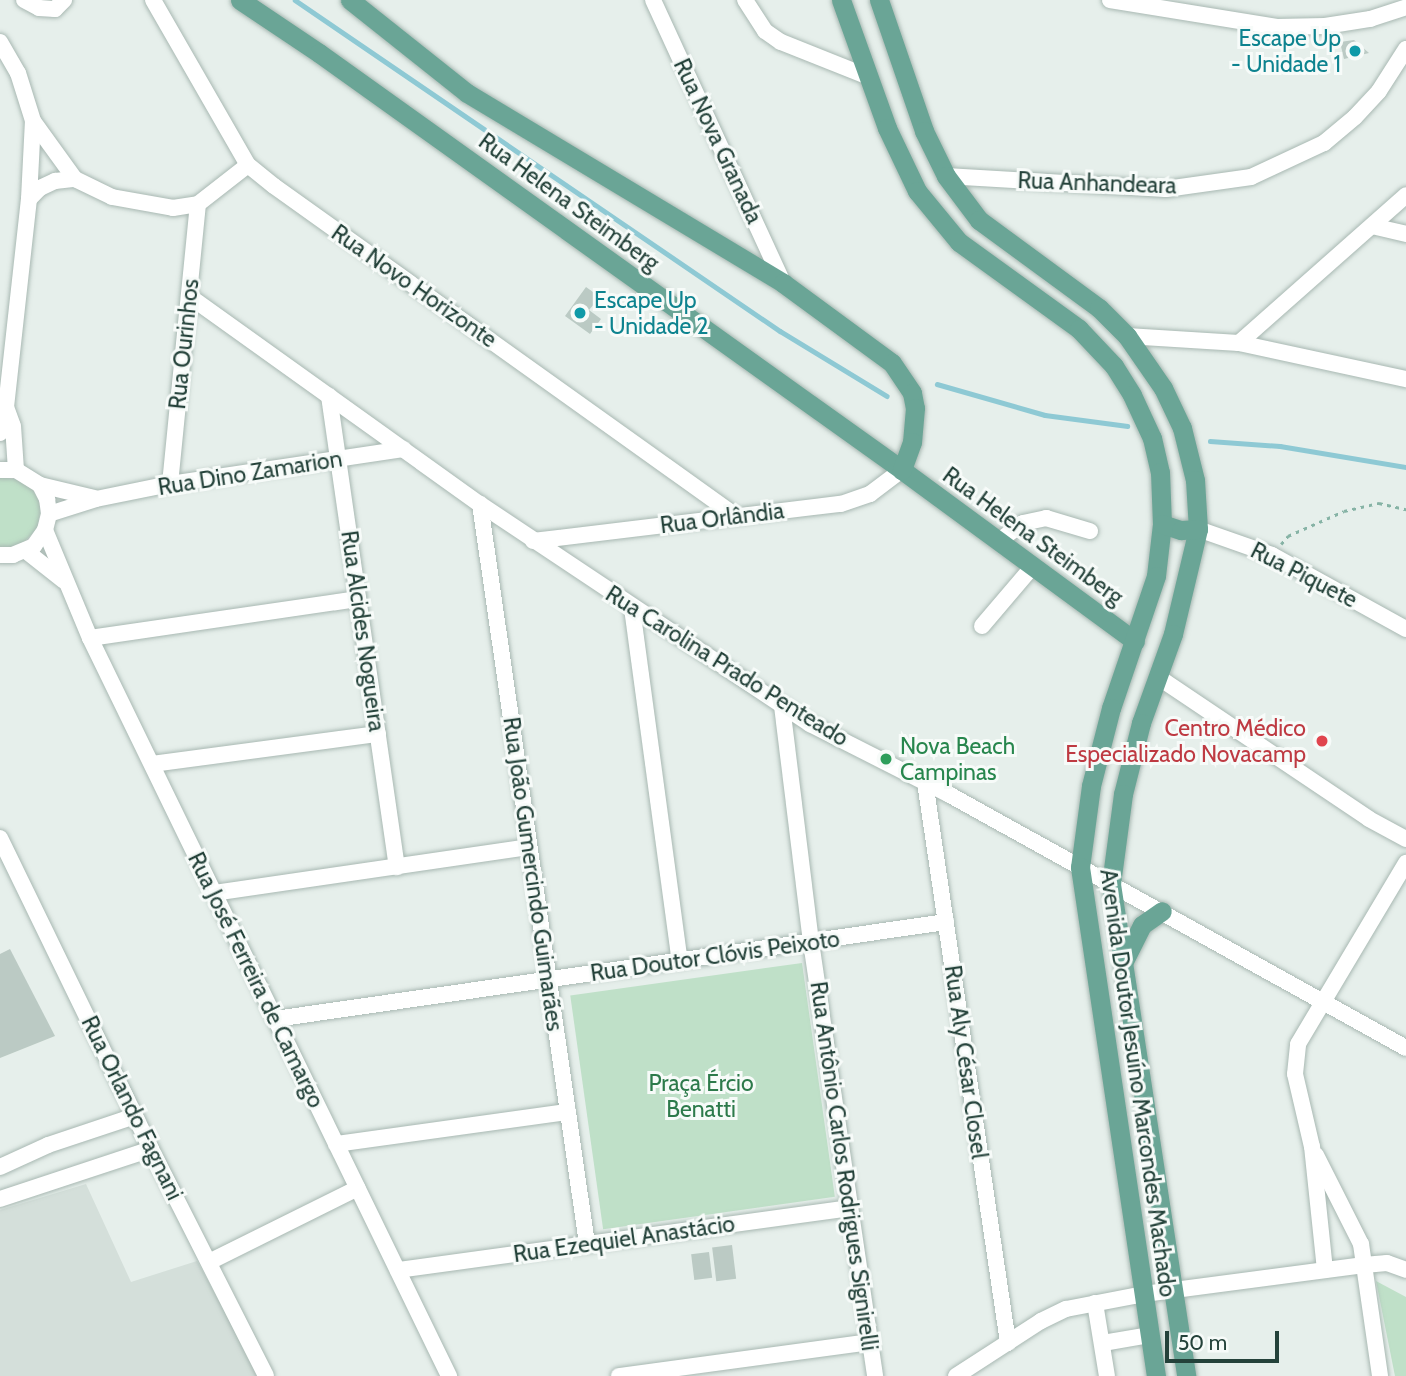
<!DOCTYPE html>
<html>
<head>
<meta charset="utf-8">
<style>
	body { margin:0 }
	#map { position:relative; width:1406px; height:1376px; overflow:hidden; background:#e6efeb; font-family:Cabin,sans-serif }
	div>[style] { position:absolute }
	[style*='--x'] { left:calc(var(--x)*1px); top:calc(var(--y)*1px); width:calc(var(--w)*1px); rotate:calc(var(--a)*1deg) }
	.built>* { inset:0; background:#d4dfda }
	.green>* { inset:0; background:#bfe0c8; transform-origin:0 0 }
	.stream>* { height:4.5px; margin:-2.25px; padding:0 2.25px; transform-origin:2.25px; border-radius:2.25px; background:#8ec9d4 }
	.building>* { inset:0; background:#bbcac4; transform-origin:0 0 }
	.path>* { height:2.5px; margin-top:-1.25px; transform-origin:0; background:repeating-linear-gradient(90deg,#86b3a5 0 3.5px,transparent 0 8.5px) }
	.roads { filter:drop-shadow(0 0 2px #a8b8b2) drop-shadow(0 0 2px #a8b8b2) }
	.minor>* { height:16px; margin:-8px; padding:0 8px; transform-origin:8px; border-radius:8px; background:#fff }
	.major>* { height:19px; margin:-9.5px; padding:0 9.5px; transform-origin:9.5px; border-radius:9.5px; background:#6aa596 }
	.dots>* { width:19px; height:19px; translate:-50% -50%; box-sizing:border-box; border:4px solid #f7fbf9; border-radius:50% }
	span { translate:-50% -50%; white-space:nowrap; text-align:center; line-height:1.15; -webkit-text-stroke:6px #f7fbf9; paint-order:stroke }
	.culture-label { font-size:23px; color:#0d838f }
	.right { translate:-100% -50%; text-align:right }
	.left { translate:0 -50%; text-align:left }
	.street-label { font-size:23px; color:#24423a }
	.health-label { font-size:23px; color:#be3a42 }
	.leisure-label { font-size:23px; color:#27864d }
	.park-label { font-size:23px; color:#2d7a4b }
	.scale { position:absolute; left:1165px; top:1331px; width:114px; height:32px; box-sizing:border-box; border:4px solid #24423a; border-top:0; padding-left:9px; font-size:21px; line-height:24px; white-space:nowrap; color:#24423a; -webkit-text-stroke:5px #f7fbf9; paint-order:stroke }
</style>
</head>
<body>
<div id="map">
	<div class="built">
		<i style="clip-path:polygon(86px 1184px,131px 1282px,197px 1261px,261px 1376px,0 1376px,0 1210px)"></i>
	</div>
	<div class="green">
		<i style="clip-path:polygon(0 477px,21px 480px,31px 486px,41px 505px,38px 528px,22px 544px,10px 548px,0 547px)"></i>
		<i style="left:802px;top:963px;width:236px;height:234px;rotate:82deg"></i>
		<i style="clip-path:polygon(1376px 1281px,1406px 1297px,1406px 1376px,1395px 1376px)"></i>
	</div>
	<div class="stream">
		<i style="--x:295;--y:0;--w:587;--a:34.31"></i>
		<i style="--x:780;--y:331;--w:125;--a:31.3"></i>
		<i style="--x:937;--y:384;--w:112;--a:16"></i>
		<i style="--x:1045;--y:415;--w:83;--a:7.6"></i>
		<i style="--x:1210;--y:441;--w:70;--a:4.1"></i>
		<i style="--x:1280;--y:446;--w:128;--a:9.5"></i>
	</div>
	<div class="building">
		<i style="clip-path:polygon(1354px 40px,1369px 53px,1344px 59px,1340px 42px)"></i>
		<i style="clip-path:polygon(586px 287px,600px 297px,589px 310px,601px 319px,590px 334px,565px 316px)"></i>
		<i style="clip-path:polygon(10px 949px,55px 1036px,0 1058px,0 954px)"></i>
		<i style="left:732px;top:1245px;width:34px;height:20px;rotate:83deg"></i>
		<i style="left:709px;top:1252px;width:26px;height:18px;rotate:83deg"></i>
	</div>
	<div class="path">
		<i style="--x:1281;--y:544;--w:11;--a:-49"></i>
		<i style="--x:1288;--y:536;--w:61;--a:-24.1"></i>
		<i style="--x:1344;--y:511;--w:36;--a:-13"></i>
		<i style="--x:1379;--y:503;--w:28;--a:13"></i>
	</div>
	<div class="roads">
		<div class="minor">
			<i style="--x:24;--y:0;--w:17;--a:28"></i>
			<i style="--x:39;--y:8;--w:16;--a:4"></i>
			<i style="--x:55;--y:9;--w:13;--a:-45"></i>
			<i style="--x:153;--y:0;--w:190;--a:60.1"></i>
			<i style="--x:248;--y:165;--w:33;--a:39"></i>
			<i style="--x:274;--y:186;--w:568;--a:35.54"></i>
			<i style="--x:653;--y:0;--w:311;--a:65.3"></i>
			<i style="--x:745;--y:0;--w:37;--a:57"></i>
			<i style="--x:765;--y:31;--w:19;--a:35"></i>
			<i style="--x:781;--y:42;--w:95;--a:21.7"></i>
			<i style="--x:1110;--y:0;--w:169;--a:9.2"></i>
			<i style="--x:1277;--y:27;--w:48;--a:-1.2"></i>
			<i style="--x:1325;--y:26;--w:46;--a:-8.8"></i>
			<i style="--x:1370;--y:19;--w:38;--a:-18"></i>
			<i style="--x:0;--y:42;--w:36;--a:60"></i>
			<i style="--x:18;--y:73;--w:50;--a:72.6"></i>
			<i style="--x:33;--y:121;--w:72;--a:54.1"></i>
			<i style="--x:75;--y:179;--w:41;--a:25.9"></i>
			<i style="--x:112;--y:197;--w:62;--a:10.2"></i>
			<i style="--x:173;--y:208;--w:25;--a:-9"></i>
			<i style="--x:198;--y:204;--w:63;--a:-38"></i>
			<i style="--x:946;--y:176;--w:220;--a:3.4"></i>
			<i style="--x:1166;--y:189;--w:86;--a:-8"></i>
			<i style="--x:1251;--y:177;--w:81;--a:-25"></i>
			<i style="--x:1324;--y:143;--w:40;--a:-40"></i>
			<i style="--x:1355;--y:117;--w:35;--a:-47"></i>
			<i style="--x:1379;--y:91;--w:50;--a:-57.3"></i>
			<i style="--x:29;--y:199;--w:16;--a:-45"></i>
			<i style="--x:40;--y:188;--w:17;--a:-25"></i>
			<i style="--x:55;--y:181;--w:20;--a:-6"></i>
			<i style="--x:1372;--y:226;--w:35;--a:13"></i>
			<i style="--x:189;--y:296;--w:358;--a:35.6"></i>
			<i style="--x:480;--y:504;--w:397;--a:33.7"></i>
			<i style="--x:810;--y:724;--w:157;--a:26.9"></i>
			<i style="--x:950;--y:795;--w:521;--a:29.02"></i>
			<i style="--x:1127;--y:336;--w:112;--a:3.6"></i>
			<i style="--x:1239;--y:343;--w:223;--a:-41.5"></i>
			<i style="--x:1239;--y:343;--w:171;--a:12.2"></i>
			<i style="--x:329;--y:396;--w:476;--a:81.8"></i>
			<i style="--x:6;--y:407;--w:20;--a:70"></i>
			<i style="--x:13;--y:426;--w:44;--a:86.1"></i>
			<i style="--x:0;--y:433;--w:27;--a:-77"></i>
			<i style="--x:6;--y:407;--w:209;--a:-83.7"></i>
			<i style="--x:29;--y:199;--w:78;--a:-87.1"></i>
			<i style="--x:0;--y:470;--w:16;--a:0"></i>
			<i style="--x:16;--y:470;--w:28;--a:32"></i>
			<i style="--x:40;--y:485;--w:16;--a:63"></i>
			<i style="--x:47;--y:499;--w:15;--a:82"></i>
			<i style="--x:49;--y:514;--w:16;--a:104"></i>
			<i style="--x:45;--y:530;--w:19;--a:125"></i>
			<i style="--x:34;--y:546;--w:23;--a:157"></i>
			<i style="--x:13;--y:555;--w:13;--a:180"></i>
			<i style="--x:170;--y:484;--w:281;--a:-84.3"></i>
			<i style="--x:40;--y:485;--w:56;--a:13.5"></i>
			<i style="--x:480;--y:504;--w:748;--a:81.77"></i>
			<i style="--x:49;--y:514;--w:49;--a:-17.7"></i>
			<i style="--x:96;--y:499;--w:76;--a:-11.5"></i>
			<i style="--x:170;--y:484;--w:236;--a:-8.5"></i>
			<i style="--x:1198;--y:529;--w:78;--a:19.4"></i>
			<i style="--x:1272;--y:555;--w:153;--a:28.9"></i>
			<i style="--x:45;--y:530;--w:117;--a:67.4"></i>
			<i style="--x:90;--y:638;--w:821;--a:64.06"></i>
			<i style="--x:533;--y:541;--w:310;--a:-6.9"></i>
			<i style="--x:841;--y:504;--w:31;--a:-19"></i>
			<i style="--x:870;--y:494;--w:40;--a:-37"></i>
			<i style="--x:999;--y:541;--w:30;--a:-37"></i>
			<i style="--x:1023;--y:523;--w:24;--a:-12"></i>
			<i style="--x:1046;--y:518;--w:46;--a:16.5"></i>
			<i style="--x:26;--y:551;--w:48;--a:38.3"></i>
			<i style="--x:632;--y:608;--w:356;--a:82.3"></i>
			<i style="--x:982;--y:626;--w:79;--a:-49.6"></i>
			<i style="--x:90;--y:638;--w:271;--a:-8.3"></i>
			<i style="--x:1158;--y:677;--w:254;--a:33.9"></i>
			<i style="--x:1369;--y:819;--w:42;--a:28.4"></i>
			<i style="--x:782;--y:706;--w:238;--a:83"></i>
			<i style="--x:811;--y:942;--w:439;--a:81.6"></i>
			<i style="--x:152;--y:764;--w:228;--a:-7.6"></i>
			<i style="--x:925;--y:782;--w:567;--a:81.58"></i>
			<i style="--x:0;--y:838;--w:346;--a:64.1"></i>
			<i style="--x:151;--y:1149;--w:254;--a:63.1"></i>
			<i style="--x:214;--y:893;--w:318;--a:-8.3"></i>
			<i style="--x:275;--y:1019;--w:678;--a:-8.23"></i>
			<i style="--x:336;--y:1144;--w:234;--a:-7.9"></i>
			<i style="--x:1316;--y:1155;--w:100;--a:63.2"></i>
			<i style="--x:1361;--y:1244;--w:133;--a:81.8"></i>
			<i style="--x:0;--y:1167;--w:53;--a:-24.6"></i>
			<i style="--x:48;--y:1145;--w:92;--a:-18.4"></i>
			<i style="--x:0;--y:1199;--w:159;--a:-18.3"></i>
			<i style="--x:209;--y:1262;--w:166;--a:-26.4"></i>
			<i style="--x:398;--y:1270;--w:456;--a:-7.8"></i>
			<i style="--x:1325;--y:1270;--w:124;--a:-96"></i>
			<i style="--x:1312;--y:1147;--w:75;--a:-103.1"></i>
			<i style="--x:1295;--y:1074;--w:30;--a:-84"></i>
			<i style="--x:1298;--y:1044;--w:211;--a:-59.2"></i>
			<i style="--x:1095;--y:1303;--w:74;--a:80.7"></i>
			<i style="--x:1103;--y:1343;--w:48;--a:-9.7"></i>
			<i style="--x:619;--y:1376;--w:253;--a:-7.7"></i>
			<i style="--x:956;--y:1376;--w:101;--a:-32.9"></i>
			<i style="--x:1041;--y:1321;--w:28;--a:-26"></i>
			<i style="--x:1066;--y:1309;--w:79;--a:-10.9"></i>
			<i style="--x:1144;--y:1294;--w:222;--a:-7.5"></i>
			<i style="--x:1364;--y:1265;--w:23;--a:-5"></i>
			<i style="--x:1387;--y:1263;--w:20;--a:20"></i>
		</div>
		<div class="major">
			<i style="--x:240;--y:0;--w:95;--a:33.9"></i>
			<i style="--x:319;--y:53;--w:717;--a:35.57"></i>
			<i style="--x:902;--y:470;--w:289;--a:36.3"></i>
			<i style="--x:350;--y:0;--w:149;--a:38.5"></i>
			<i style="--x:467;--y:93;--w:369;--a:31"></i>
			<i style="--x:783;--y:283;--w:135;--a:36.3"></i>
			<i style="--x:892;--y:363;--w:36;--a:56"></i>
			<i style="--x:912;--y:393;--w:15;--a:79"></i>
			<i style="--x:915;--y:408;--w:34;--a:95"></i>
			<i style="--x:912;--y:442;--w:30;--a:110"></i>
			<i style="--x:841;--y:0;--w:136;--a:70.2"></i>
			<i style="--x:887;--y:128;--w:70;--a:64.5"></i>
			<i style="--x:917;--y:191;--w:66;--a:50.5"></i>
			<i style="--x:959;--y:242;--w:148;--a:35.9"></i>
			<i style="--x:1079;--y:329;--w:51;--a:46.6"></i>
			<i style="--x:1114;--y:366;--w:34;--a:58"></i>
			<i style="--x:1132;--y:395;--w:47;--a:65.1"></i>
			<i style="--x:1152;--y:438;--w:35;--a:77"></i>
			<i style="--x:1160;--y:472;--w:52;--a:87.8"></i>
			<i style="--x:1162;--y:524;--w:52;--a:96.6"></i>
			<i style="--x:1156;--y:576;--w:139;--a:108.8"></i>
			<i style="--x:1111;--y:708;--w:81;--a:104.4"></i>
			<i style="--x:1091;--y:786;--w:82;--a:97.7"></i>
			<i style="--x:1080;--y:867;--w:515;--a:81.51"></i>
			<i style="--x:879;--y:0;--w:139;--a:71"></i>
			<i style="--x:924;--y:131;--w:50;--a:63.9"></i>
			<i style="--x:946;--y:176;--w:55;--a:53.1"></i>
			<i style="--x:979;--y:220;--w:149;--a:36.3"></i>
			<i style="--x:1099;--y:308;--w:40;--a:45"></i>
			<i style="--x:1127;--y:336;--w:63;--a:55.3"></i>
			<i style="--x:1163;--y:388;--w:44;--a:64.6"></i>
			<i style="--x:1182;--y:428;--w:54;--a:76"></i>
			<i style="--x:1195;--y:480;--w:49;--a:86.5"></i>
			<i style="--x:1198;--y:529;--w:108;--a:103.4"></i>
			<i style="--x:1173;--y:634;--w:95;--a:109.8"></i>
			<i style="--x:1141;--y:723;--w:73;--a:104.2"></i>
			<i style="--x:1123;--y:794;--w:91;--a:97.6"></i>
			<i style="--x:1111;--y:884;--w:498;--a:81.3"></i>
			<i style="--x:1162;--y:524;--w:20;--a:18"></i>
			<i style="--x:1181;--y:530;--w:17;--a:-3"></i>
			<i style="--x:1124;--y:961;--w:40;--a:-63.4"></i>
			<i style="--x:1142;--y:925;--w:24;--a:-35"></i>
		</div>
	</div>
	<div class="dots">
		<i style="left:1355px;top:51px;background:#0f9aa8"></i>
		<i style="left:580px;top:313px;background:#0f9aa8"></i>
		<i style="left:1322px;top:741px;background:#e0444e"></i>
		<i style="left:886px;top:759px;background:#2e9e5b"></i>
	</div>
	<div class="culture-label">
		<span class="right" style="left:1341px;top:51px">Escape Up<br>- Unidade 1</span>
		<span class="left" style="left:594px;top:313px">Escape Up<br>- Unidade 2</span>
	</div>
	<div class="street-label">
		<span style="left:718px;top:141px;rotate:65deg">Rua Nova Granada</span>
		<span style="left:1097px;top:183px;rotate:2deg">Rua Anhandeara</span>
		<span style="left:569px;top:202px;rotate:36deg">Rua Helena Steimberg</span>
		<span style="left:414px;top:286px;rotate:35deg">Rua Novo Horizonte</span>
		<span style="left:184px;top:344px;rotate:-84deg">Rua Ourinhos</span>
		<span style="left:250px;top:473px;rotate:-9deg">Rua Dino Zamarion</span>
		<span style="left:722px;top:518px;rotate:-7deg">Rua Orlândia</span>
		<span style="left:1033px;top:536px;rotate:36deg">Rua Helena Steimberg</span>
		<span style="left:1304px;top:575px;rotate:27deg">Rua Piquete</span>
		<span style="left:363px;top:631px;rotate:82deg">Rua Alcides Nogueira</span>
		<span style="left:727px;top:666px;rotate:32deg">Rua Carolina Prado Penteado</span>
		<span style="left:533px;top:874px;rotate:82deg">Rua João Gumercindo Guimarães</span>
		<span style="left:715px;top:956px;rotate:-8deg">Rua Doutor Clóvis Peixoto</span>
		<span style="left:256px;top:980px;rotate:64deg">Rua José Ferreira de Camargo</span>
		<span style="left:966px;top:1062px;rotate:82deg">Rua Aly César Closel</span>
		<span style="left:1138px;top:1083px;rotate:82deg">Avenida Doutor Jesuíno Marcondes Machado</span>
		<span style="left:132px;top:1108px;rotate:64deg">Rua Orlando Fagnani</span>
		<span style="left:844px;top:1166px;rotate:82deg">Rua Antônio Carlos Rodrigues Signirelli</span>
		<span style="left:624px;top:1239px;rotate:-8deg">Rua Ezequiel Anastácio</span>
	</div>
	<div class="health-label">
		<span class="right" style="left:1306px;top:741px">Centro Médico<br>Especializado Novacamp</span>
	</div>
	<div class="leisure-label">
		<span class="left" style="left:900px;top:759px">Nova Beach<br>Campinas</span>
	</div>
	<div class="park-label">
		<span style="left:701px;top:1096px">Praça Ércio<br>Benatti</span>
	</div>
	<div class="scale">50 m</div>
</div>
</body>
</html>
